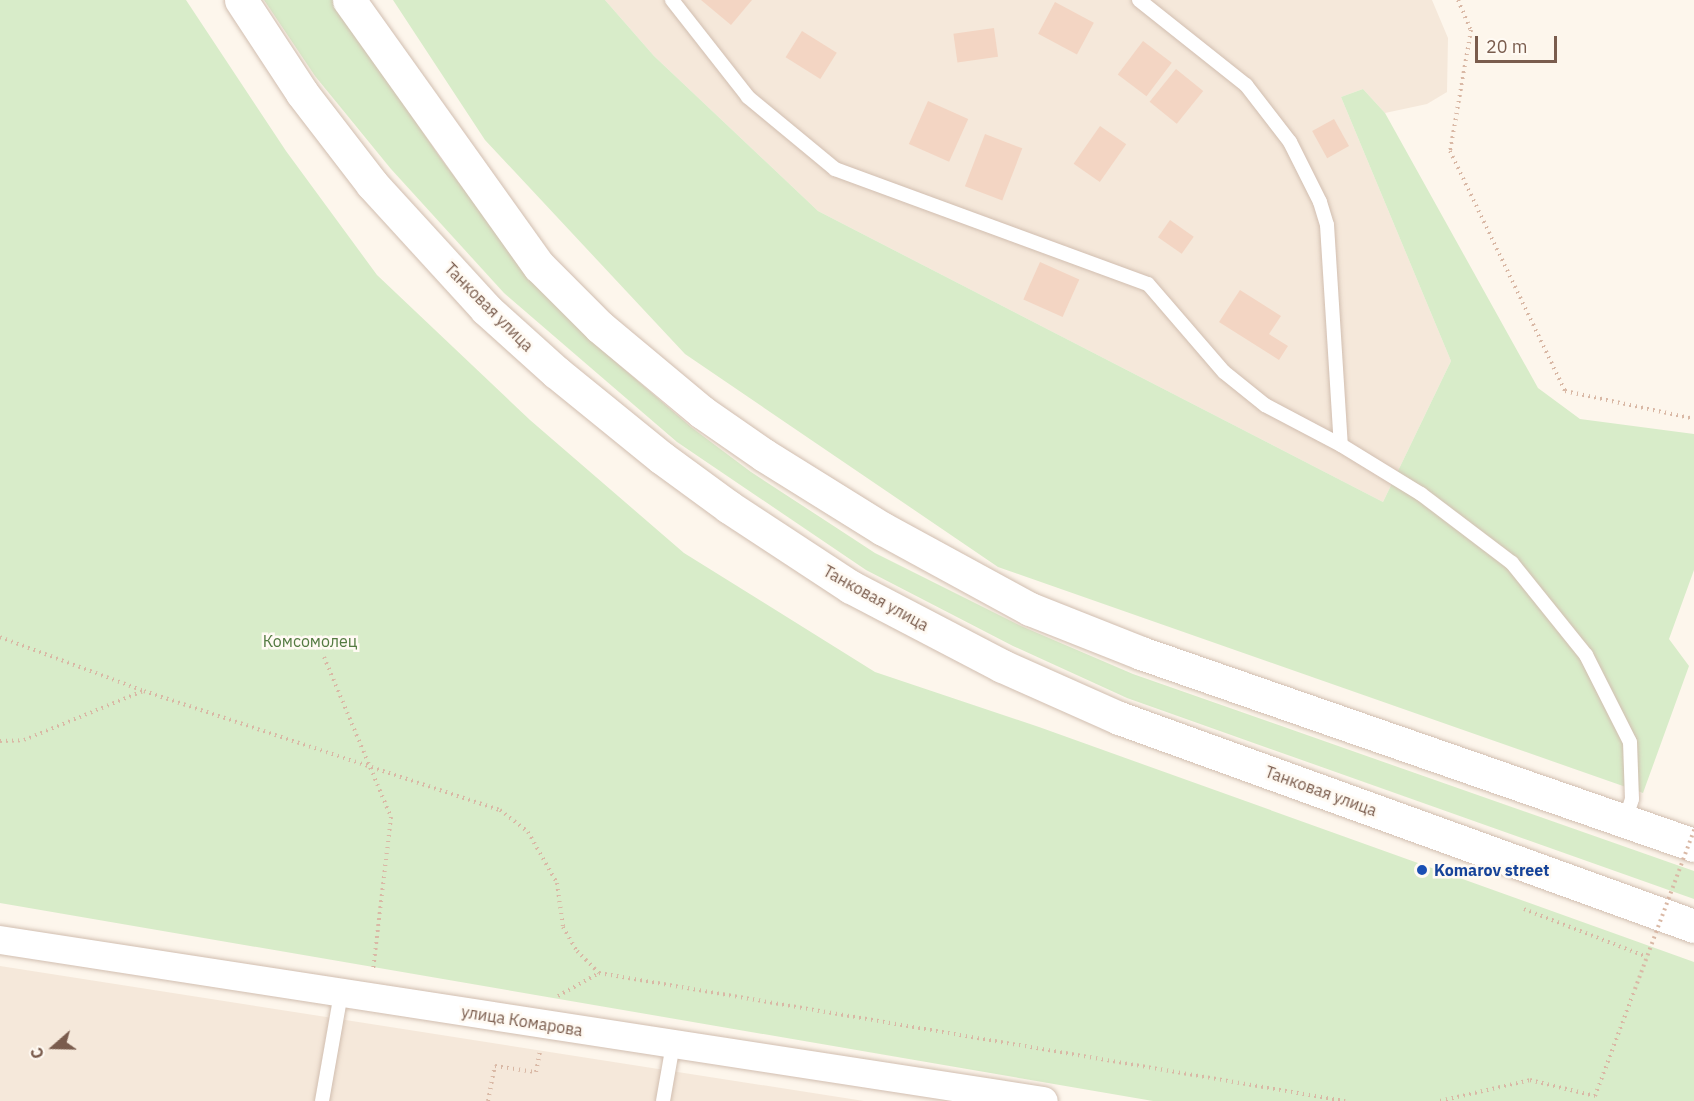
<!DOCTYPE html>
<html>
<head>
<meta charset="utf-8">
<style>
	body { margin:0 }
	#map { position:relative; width:1694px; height:1101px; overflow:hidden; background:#fdf6ec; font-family:"IBM Plex Sans",sans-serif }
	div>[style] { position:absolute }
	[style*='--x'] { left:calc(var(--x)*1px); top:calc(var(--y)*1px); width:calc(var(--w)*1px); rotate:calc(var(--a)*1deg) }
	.residential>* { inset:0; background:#f5e8da }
	.green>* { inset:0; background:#d8ecc9 }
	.building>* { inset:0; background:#f3d5c3; transform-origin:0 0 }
	.path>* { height:4px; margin-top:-2px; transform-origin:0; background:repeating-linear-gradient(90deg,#d9b8a5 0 1.5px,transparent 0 6px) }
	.roads { filter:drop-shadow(0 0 2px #d1beb0) drop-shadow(0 0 2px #d1beb0) }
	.lane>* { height:14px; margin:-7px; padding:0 7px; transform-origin:7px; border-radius:7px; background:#fff }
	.street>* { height:28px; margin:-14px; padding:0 14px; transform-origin:14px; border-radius:14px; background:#fff }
	.secondary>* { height:33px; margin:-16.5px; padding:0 16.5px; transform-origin:16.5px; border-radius:16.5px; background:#fff }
	.path-bridge>* { height:4px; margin-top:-2px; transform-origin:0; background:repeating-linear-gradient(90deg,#d9b8a5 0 1.5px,transparent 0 6px) }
	.dots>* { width:16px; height:16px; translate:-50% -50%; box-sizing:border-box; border:3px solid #fffaf3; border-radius:50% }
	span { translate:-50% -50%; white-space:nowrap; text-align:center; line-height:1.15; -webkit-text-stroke:5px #fffaf3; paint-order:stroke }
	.street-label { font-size:16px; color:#7a5c4d }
	.park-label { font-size:16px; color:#537a41 }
	.transit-label { font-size:16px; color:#164399; font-weight:700 }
	.left { translate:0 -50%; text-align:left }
	.north { position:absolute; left:24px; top:1017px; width:60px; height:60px; -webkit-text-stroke:4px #fffaf3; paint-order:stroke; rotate:250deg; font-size:16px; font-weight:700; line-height:24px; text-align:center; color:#7a5c4d }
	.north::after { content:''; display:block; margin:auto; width:21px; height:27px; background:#7a5c4d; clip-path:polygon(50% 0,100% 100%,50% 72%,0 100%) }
	.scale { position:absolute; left:1475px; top:36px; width:82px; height:27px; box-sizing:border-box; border:3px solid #7a5c4d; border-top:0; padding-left:8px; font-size:18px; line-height:21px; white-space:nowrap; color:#7a5c4d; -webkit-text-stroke:4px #fffaf3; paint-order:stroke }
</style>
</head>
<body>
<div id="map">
	<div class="residential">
		<i style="clip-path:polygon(605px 0,1432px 0,1448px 38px,1447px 92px,1427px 104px,1385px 113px,1363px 89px,1341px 97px,1451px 361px,1383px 502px,818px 211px,654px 56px)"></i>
		<i style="clip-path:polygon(0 966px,864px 1101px,0 1101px)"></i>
	</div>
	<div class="green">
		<i style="clip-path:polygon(0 0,186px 0,286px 151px,377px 275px,530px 420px,684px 553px,875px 672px,1039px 727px,1694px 962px,1694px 1101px,1153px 1101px,0 903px)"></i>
		<i style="clip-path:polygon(264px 0,334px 0,441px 159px,529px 274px,588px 338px,691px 427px,751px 472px,875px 553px,1021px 626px,1133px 674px,1694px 871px,1694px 899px,1127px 698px,1013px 646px,866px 570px,677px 442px,504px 293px,391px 169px,315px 76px)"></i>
		<i style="clip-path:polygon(393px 0,605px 0,654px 56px,818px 211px,1383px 502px,1451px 361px,1341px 97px,1363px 89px,1385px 113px,1538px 388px,1580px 419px,1694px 434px,1694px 570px,1669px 639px,1689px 666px,1643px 793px,998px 567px,685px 354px,485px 140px)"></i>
	</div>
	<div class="building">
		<i style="clip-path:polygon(701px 0,752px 0,731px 25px)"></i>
		<i style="left:1055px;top:2px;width:44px;height:36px;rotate:28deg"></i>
		<i style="left:994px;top:28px;width:29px;height:41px;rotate:82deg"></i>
		<i style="left:802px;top:31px;width:41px;height:31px;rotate:32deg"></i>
		<i style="left:1143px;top:41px;width:36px;height:42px;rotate:37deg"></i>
		<i style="left:1176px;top:69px;width:35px;height:42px;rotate:39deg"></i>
		<i style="left:928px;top:101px;width:44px;height:47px;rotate:24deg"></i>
		<i style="left:1334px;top:119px;width:31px;height:25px;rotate:61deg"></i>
		<i style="left:1100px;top:126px;width:32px;height:46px;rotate:35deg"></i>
		<i style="left:985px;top:134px;width:40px;height:56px;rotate:21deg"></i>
		<i style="left:1170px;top:220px;width:29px;height:21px;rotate:35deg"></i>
		<i style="left:1040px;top:262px;width:43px;height:41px;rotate:24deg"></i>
		<i style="clip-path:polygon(1240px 290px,1281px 316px,1269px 334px,1288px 346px,1279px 360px,1219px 322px)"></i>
	</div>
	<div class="path">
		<i style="--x:1458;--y:0;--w:33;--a:67"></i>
		<i style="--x:1471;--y:30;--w:123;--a:99.8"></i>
		<i style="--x:1450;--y:151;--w:266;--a:64.4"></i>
		<i style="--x:1565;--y:391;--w:132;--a:12.2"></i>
		<i style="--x:0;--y:637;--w:154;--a:20.6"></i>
		<i style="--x:144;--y:691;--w:375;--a:18.5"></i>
		<i style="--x:500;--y:810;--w:36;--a:38"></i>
		<i style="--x:528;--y:832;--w:59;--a:60.4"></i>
		<i style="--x:557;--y:883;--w:44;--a:82.2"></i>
		<i style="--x:563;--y:927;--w:28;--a:60"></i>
		<i style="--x:577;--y:951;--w:31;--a:45"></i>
		<i style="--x:599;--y:973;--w:757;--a:9.74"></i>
		<i style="--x:324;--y:657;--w:173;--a:67.3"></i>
		<i style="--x:391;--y:817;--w:155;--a:96.7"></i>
		<i style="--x:0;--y:741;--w:24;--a:-2"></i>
		<i style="--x:24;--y:740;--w:129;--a:-22.4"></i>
		<i style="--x:1524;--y:909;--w:132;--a:21.3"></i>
		<i style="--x:558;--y:996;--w:47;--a:-29.3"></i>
		<i style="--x:488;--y:1101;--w:36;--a:-79"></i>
		<i style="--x:495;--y:1066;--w:41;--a:8.3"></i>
		<i style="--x:536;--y:1072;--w:20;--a:-79"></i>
		<i style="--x:1440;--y:1101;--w:92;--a:-13.1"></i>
		<i style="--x:1530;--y:1080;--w:67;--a:13.8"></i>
		<i style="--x:1595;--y:1096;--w:114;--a:-69.5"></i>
	</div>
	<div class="roads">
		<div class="lane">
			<i style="--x:672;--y:0;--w:123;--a:51.9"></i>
			<i style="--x:748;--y:97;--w:113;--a:39.6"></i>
			<i style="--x:835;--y:169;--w:333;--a:20.2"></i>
			<i style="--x:1148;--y:284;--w:116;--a:49.2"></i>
			<i style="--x:1224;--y:372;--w:53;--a:38.8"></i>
			<i style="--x:1265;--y:405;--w:86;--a:27.8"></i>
			<i style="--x:1341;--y:445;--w:94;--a:31.5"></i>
			<i style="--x:1421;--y:494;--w:114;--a:37.2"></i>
			<i style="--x:1512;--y:563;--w:118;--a:51.2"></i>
			<i style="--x:1586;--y:655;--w:97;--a:63.2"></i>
			<i style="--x:1630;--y:742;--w:57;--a:88"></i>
			<i style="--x:1632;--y:799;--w:23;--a:108"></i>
			<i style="--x:1139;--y:0;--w:137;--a:38.5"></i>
			<i style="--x:1246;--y:85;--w:72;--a:52.3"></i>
			<i style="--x:1290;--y:142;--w:67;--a:63.4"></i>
			<i style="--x:1320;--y:202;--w:24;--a:73"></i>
			<i style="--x:1327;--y:225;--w:220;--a:86.4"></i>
			<i style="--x:322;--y:1101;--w:110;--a:-80"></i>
			<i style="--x:663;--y:1101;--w:58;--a:-80"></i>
		</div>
		<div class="street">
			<i style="--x:0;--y:940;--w:1056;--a:8.77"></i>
		</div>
		<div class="secondary">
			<i style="--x:241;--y:0;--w:111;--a:56.7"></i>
			<i style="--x:302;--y:93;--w:115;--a:52.4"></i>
			<i style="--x:372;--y:184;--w:169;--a:47.6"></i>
			<i style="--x:486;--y:309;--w:94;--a:42"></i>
			<i style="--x:556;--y:372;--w:136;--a:39.1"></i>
			<i style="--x:662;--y:458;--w:83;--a:36.2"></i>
			<i style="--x:729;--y:507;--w:146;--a:33.3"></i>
			<i style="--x:851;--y:587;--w:170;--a:27.6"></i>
			<i style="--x:1002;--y:666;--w:128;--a:24"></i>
			<i style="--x:1119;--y:718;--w:611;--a:19.89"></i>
			<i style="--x:349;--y:0;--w:327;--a:54.5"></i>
			<i style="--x:539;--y:266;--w:86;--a:45"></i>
			<i style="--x:600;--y:327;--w:133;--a:39.8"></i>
			<i style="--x:702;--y:412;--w:75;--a:34.7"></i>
			<i style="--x:764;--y:455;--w:140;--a:31.9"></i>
			<i style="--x:883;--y:529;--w:167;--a:28.6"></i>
			<i style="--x:1030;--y:609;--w:119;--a:21.6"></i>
			<i style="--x:1141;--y:653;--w:585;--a:19.15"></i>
		</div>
	</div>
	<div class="path-bridge">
		<i style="--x:1635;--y:989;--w:170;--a:-69.6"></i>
	</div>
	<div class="dots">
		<i style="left:1422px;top:870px;background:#1a4fb4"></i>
	</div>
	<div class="street-label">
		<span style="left:489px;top:307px;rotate:45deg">Танковая улица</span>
		<span style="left:876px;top:598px;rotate:29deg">Танковая улица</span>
		<span style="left:1321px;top:791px;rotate:20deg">Танковая улица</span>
		<span style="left:522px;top:1021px;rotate:9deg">улица Комарова</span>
	</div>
	<div class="park-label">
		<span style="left:310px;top:641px">Комсомолец</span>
	</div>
	<div class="transit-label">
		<span class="left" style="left:1434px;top:870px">Komarov street</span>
	</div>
	<div class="north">С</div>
	<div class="scale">20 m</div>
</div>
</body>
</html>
